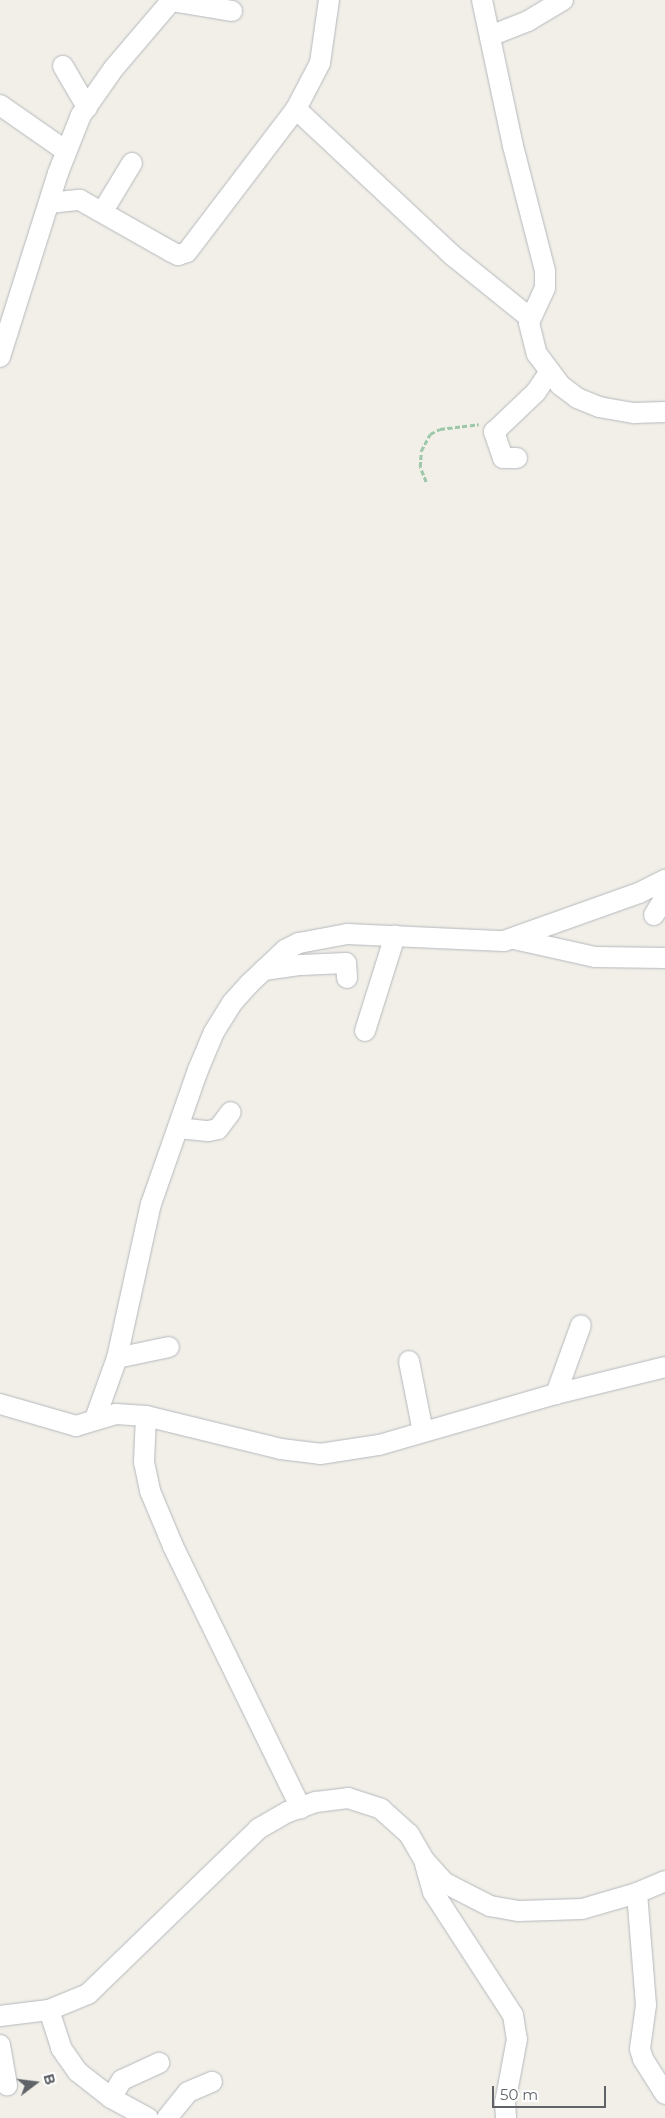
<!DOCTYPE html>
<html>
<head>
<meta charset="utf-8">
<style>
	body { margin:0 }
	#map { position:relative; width:665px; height:2118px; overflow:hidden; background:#f1efe8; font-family:Montserrat,sans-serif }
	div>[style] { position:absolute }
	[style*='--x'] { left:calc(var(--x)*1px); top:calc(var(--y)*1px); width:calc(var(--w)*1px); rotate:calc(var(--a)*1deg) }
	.path>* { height:2.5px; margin-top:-1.25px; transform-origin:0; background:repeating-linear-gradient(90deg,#9cc7a9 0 5px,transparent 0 7.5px) }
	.roads { filter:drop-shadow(0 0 1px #b5b8bc) drop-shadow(0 0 1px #b5b8bc) }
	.minor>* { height:20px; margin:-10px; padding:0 10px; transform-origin:10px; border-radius:10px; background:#fff }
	span { translate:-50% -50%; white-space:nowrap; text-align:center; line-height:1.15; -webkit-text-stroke:4.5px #fff; paint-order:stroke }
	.north { position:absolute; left:10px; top:2058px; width:50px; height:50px; -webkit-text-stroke:4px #fff; paint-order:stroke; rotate:75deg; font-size:14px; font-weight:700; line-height:20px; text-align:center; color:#5f6368 }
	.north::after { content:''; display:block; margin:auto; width:18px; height:22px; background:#5f6368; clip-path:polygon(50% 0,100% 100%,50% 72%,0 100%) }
	.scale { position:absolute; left:492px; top:2086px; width:114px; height:22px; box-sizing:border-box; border:2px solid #5f6368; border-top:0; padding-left:6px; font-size:15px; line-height:18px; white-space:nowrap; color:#5f6368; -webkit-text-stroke:4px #fff; paint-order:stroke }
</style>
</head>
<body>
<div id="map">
	<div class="path">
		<i style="--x:426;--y:482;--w:16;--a:-112"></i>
		<i style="--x:420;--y:467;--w:16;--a:-86"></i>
		<i style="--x:421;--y:451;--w:19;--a:-62"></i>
		<i style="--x:430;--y:434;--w:11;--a:-27"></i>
		<i style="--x:440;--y:429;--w:39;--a:-7"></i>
	</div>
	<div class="roads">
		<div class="minor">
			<i style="--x:482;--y:0;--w:149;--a:78"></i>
			<i style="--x:513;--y:146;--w:129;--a:75.6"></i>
			<i style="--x:545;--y:271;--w:17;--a:90"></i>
			<i style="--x:545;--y:288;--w:38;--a:115"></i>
			<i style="--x:529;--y:323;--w:32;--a:76"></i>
			<i style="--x:537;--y:354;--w:39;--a:53"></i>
			<i style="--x:560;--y:385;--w:21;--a:37"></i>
			<i style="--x:577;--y:398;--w:24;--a:22"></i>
			<i style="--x:599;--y:407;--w:36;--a:10"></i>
			<i style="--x:634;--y:413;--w:31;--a:-2"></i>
			<i style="--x:172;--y:1;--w:61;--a:9.5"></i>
			<i style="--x:490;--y:36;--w:41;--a:-21.5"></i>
			<i style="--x:528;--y:21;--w:41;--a:-31"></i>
			<i style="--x:63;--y:66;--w:48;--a:59.7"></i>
			<i style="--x:0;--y:105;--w:80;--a:34.9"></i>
			<i style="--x:296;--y:109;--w:214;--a:43.1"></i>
			<i style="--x:452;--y:255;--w:100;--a:38.9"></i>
			<i style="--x:49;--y:203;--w:31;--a:-6"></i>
			<i style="--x:80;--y:200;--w:103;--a:29.5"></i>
			<i style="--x:170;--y:251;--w:9;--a:27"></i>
			<i style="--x:178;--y:255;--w:9;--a:-18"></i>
			<i style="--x:187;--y:252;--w:180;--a:-52.7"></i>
			<i style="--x:296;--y:109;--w:52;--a:-62.4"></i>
			<i style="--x:320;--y:63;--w:64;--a:-81.9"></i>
			<i style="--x:103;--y:211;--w:56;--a:-58.9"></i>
			<i style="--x:0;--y:357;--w:193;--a:-72.5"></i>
			<i style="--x:58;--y:173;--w:62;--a:-68.4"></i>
			<i style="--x:81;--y:115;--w:57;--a:-54.9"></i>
			<i style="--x:114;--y:68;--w:89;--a:-49.5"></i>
			<i style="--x:517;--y:458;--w:14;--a:180"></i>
			<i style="--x:503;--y:458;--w:28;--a:-109"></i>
			<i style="--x:494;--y:432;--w:58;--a:-43.6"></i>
			<i style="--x:536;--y:392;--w:23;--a:-56"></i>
			<i style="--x:654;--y:915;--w:19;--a:-58"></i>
			<i style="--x:664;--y:899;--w:16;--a:-108"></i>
			<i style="--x:514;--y:939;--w:83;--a:12.5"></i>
			<i style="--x:595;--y:957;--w:70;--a:0.8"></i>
			<i style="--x:264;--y:970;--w:37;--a:-8"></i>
			<i style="--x:301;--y:965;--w:45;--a:-2.5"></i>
			<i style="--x:346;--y:963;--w:15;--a:86"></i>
			<i style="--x:365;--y:1031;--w:100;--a:-72.5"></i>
			<i style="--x:178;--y:1128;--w:30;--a:6"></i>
			<i style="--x:208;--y:1131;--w:10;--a:-11"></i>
			<i style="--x:218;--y:1129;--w:21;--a:-53"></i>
			<i style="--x:117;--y:1358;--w:53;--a:-11.9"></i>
			<i style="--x:409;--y:1361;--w:72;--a:78.8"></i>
			<i style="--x:556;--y:1394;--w:73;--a:-70.1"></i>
			<i style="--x:0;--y:1404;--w:79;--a:16.1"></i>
			<i style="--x:76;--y:1426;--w:42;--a:-16.7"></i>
			<i style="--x:116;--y:1414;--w:30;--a:4"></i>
			<i style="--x:146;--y:1416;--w:139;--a:13.7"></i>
			<i style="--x:281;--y:1449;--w:39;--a:7"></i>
			<i style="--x:320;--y:1454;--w:60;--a:-8.7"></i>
			<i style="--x:379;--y:1445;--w:184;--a:-16.1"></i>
			<i style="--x:556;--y:1394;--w:112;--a:-13.9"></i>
			<i style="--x:146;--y:1416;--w:46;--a:92.5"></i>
			<i style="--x:144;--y:1462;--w:30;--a:78"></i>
			<i style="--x:150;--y:1491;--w:60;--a:67.3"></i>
			<i style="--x:173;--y:1546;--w:292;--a:64"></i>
			<i style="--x:95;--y:1419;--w:65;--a:-70.2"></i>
			<i style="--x:117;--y:1358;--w:158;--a:-77.6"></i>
			<i style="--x:151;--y:1204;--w:142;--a:-70.7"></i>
			<i style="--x:198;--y:1070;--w:41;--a:-67.2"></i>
			<i style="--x:214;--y:1032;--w:34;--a:-58"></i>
			<i style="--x:232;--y:1003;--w:25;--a:-48"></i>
			<i style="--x:249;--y:984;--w:50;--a:-43.4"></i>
			<i style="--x:285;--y:950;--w:16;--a:-27"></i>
			<i style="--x:299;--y:943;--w:49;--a:-10.6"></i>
			<i style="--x:347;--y:934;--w:157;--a:2.6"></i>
			<i style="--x:504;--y:941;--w:143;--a:-19.6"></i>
			<i style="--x:639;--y:893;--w:29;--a:-27"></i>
			<i style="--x:425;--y:1864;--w:29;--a:74"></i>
			<i style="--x:433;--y:1892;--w:147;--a:57"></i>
			<i style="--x:513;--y:2015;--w:24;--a:81"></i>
			<i style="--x:517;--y:2039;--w:65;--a:100.6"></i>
			<i style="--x:505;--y:2103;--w:15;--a:86"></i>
			<i style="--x:637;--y:1893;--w:112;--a:85.4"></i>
			<i style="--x:646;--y:2005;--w:44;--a:97.8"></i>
			<i style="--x:640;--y:2049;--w:10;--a:73"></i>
			<i style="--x:643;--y:2059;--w:41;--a:57.8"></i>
			<i style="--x:49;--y:2010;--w:40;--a:72"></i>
			<i style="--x:61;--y:2048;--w:29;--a:55"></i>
			<i style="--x:78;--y:2072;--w:42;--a:38.2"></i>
			<i style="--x:111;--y:2098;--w:42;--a:28.4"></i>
			<i style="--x:0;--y:2016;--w:49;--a:-7"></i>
			<i style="--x:49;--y:2010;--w:42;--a:-22.3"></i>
			<i style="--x:88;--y:1994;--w:237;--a:-44.1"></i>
			<i style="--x:258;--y:1829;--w:34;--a:-30"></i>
			<i style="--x:288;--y:1812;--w:30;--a:-20"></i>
			<i style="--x:316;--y:1802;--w:32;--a:-7"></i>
			<i style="--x:348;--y:1798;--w:35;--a:18"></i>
			<i style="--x:381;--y:1809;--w:38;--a:42"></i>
			<i style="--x:409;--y:1834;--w:30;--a:60"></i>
			<i style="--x:424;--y:1860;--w:31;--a:48"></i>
			<i style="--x:445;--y:1883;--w:51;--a:27.1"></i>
			<i style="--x:490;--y:1906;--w:29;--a:10"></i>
			<i style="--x:519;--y:1911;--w:63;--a:-1.8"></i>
			<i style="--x:582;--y:1909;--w:57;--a:-16.2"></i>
			<i style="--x:637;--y:1893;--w:30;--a:-23"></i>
			<i style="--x:0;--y:2045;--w:41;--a:80.1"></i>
			<i style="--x:111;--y:2098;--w:21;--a:-59"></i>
			<i style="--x:122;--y:2080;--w:41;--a:-24.7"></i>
			<i style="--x:167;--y:2118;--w:33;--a:-51"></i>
			<i style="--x:188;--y:2092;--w:26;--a:-23"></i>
		</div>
	</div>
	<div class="north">B</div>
	<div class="scale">50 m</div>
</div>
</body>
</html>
